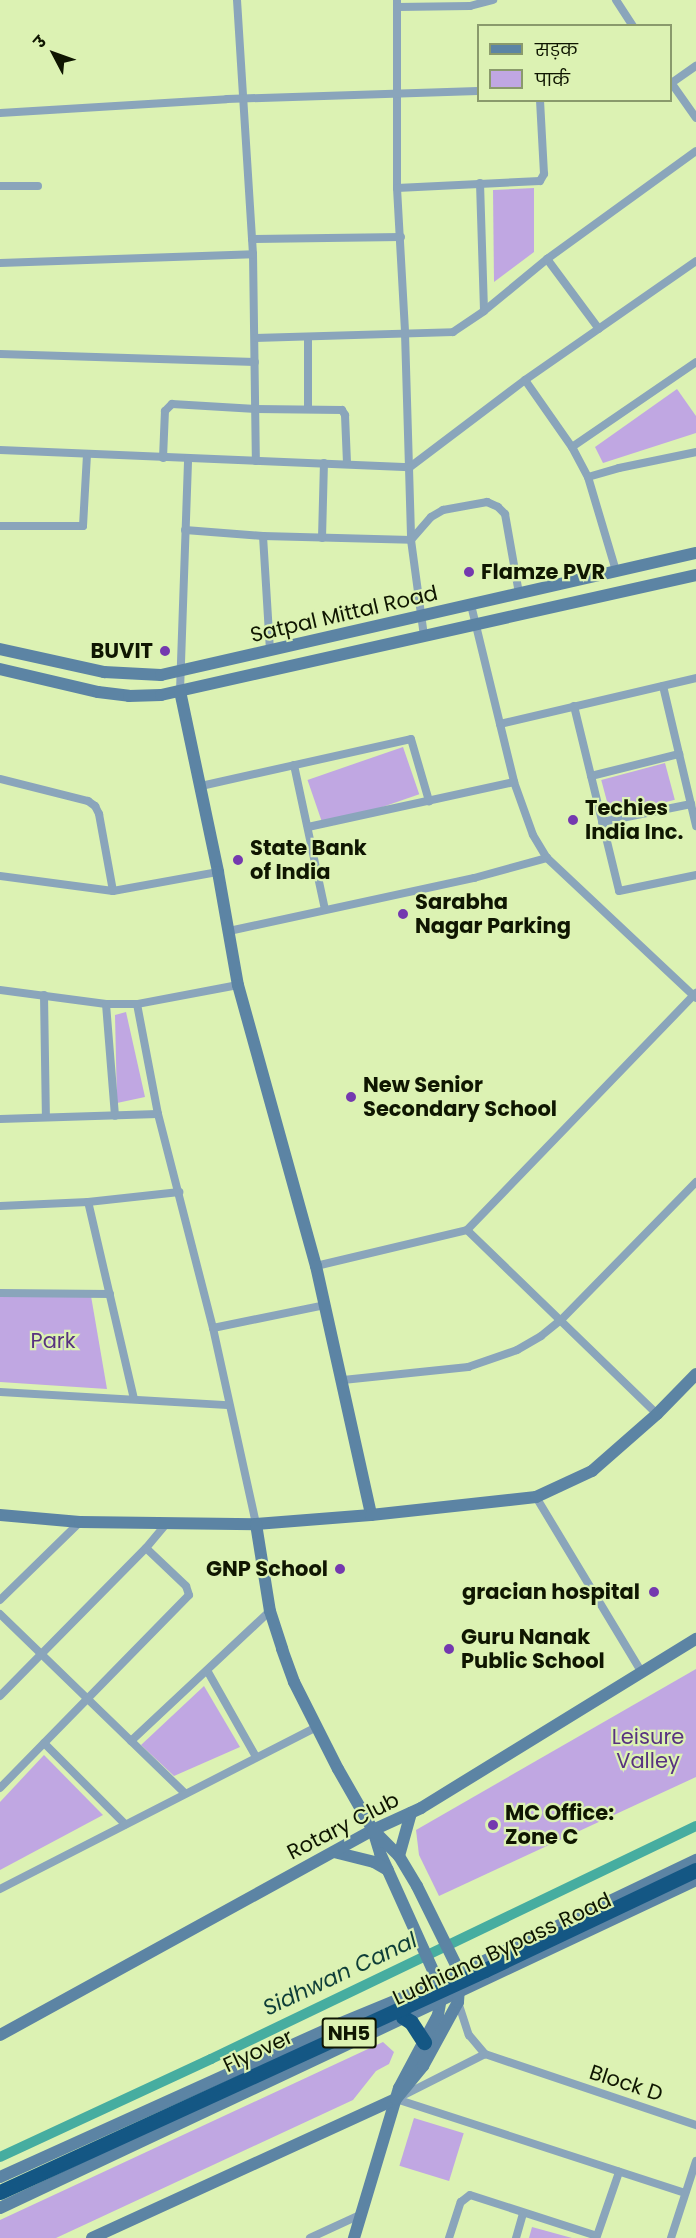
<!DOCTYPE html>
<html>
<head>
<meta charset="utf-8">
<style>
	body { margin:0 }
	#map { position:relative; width:696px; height:2238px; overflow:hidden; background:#dcf2b3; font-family:Poppins,"Noto Sans Devanagari",sans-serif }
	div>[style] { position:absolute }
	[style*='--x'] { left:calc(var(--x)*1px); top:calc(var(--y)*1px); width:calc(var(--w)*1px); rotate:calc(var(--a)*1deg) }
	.green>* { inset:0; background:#c0a7e2; transform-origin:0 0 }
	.canal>* { height:10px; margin:-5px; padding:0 5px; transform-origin:5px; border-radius:5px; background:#46ada0 }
	.street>* { height:8px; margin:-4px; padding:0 4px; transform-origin:4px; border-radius:4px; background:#8aa5bb }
	.secondary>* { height:12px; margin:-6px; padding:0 6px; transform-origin:6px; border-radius:6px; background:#5c84a4 }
	.highway>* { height:15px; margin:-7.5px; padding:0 7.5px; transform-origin:7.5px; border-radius:7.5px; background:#145784 }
	.highway-bridge>* { height:15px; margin:-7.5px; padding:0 7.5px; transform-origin:7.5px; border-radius:7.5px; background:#145784 }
	.dots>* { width:16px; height:16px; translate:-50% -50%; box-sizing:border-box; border:3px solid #dcf2b3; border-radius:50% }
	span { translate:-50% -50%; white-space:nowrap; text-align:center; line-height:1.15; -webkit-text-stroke:4.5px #dcf2b3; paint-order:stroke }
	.shield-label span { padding:2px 4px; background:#dcf2b3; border:2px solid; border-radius:4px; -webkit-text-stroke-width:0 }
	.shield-label { font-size:20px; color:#0f1601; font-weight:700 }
	.poi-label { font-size:21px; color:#0f1601; font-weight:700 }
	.left { translate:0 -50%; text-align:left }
	.right { translate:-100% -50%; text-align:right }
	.street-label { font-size:21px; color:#0f1601 }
	.park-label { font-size:21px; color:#583280 }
	.water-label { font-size:22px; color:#0e3e38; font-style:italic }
	.legend { position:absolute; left:477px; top:24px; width:195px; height:78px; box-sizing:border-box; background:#dcf2b3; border:2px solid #8a9a6c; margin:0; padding:8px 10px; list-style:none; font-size:18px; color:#0f1601 }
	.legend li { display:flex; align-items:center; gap:12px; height:30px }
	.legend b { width:30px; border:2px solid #8a9a6c }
	.north { position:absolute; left:24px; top:24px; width:60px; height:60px; -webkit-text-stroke:4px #dcf2b3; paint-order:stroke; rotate:311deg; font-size:16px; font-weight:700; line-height:24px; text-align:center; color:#0f1601 }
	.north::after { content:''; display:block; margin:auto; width:21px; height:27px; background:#0f1601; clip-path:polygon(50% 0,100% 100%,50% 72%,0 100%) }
</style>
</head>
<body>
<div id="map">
	<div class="green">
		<i style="clip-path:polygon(534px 188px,534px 252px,494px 282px,493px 190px)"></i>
		<i style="clip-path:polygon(677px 389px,696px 416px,696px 433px,603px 463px,595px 447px)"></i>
		<i style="left:403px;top:747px;width:50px;height:101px;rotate:71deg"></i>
		<i style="left:665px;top:763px;width:38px;height:66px;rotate:75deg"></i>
		<i style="clip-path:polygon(126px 1012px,145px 1097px,117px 1103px,115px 1015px)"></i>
		<i style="clip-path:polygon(0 1295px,91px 1296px,107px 1389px,0 1382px)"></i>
		<i style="clip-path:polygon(696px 1669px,696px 1777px,439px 1896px,419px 1855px,416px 1830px)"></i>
		<i style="clip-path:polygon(204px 1686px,240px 1747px,174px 1776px,141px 1745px)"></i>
		<i style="clip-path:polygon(44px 1755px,103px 1815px,0 1870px,0 1802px)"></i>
		<i style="clip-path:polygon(383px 2042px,394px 2052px,389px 2064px,376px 2071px,353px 2100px,56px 2238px,0 2238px,0 2220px)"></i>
		<i style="left:414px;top:2118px;width:52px;height:50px;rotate:17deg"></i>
		<i style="clip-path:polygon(532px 2227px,572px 2238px,529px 2238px)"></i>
	</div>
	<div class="canal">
		<i style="--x:0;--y:2157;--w:233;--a:-24.9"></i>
		<i style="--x:211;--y:2059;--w:538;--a:-25.66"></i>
	</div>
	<div class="street">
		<i style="--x:237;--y:0;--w:255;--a:86.4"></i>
		<i style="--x:253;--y:254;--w:207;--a:89.2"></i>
		<i style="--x:397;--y:0;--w:188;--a:90"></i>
		<i style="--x:397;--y:188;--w:145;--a:86.8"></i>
		<i style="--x:405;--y:333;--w:207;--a:88.3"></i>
		<i style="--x:411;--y:540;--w:97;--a:82.3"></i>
		<i style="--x:616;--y:0;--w:31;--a:57"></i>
		<i style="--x:397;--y:7;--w:73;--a:-0.8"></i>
		<i style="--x:470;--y:6;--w:24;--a:-15"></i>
		<i style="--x:670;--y:81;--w:45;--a:54.9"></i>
		<i style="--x:670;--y:84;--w:32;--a:-35"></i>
		<i style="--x:0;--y:113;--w:227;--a:-3.5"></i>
		<i style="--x:227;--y:99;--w:251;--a:-1.8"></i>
		<i style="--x:480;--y:183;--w:128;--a:88.2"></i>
		<i style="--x:0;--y:186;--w:38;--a:0"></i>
		<i style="--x:397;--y:188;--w:143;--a:-2.8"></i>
		<i style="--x:540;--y:181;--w:8;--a:-60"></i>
		<i style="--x:544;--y:174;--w:74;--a:-93.1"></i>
		<i style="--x:252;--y:239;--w:149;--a:-0.8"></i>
		<i style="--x:547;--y:259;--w:87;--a:53.4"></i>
		<i style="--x:0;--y:263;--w:253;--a:-2"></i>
		<i style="--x:308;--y:337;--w:72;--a:90"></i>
		<i style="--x:255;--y:338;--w:198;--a:-1.7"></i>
		<i style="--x:453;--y:332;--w:37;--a:-34"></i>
		<i style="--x:484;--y:311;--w:82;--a:-39.5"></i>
		<i style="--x:547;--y:259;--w:184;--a:-35.9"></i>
		<i style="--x:0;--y:354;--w:255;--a:1.8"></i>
		<i style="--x:525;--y:380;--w:208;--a:-34.8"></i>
		<i style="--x:572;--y:447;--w:150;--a:-34.4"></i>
		<i style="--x:0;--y:450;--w:410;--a:2.4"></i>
		<i style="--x:410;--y:467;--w:144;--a:-37.1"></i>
		<i style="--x:525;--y:380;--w:82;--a:55"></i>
		<i style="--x:572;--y:447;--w:34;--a:62"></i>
		<i style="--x:588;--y:477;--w:98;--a:73.4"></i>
		<i style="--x:163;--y:458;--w:47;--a:-87.6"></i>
		<i style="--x:165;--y:411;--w:10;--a:-45"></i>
		<i style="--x:172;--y:404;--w:84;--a:3.4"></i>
		<i style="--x:256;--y:409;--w:86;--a:0.7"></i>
		<i style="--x:342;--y:410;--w:6;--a:59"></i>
		<i style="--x:345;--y:415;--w:48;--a:87.6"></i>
		<i style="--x:588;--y:477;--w:32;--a:-16"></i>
		<i style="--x:619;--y:468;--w:79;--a:-11.7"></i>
		<i style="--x:0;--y:526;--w:83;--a:0"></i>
		<i style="--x:83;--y:526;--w:72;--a:-86.8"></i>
		<i style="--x:185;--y:530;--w:78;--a:4.4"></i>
		<i style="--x:263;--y:536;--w:148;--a:1.5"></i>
		<i style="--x:411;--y:540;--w:30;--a:-49"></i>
		<i style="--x:431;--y:517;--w:14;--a:-30"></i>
		<i style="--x:443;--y:510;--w:45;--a:-10.3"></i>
		<i style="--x:487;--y:502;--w:12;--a:24"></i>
		<i style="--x:498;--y:507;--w:10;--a:45"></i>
		<i style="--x:505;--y:514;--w:80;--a:80"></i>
		<i style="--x:263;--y:536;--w:115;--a:86.5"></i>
		<i style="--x:322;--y:538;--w:75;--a:-88.5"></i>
		<i style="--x:471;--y:605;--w:182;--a:76.3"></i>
		<i style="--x:514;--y:782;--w:56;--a:70.3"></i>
		<i style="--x:533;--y:835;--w:27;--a:59"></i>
		<i style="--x:547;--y:858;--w:204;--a:43.2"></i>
		<i style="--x:663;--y:686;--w:144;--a:76.7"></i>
		<i style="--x:180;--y:691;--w:233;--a:-88"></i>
		<i style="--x:574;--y:706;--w:190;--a:76.3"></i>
		<i style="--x:619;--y:891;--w:79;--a:-11.7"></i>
		<i style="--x:500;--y:724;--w:201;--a:-13.2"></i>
		<i style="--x:294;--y:765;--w:147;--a:77.9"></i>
		<i style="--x:591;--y:776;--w:91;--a:-14"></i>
		<i style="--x:0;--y:779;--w:91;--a:14"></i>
		<i style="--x:88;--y:801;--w:9;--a:36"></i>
		<i style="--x:95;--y:806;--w:9;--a:63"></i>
		<i style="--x:99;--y:814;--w:78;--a:79.7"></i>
		<i style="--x:201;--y:786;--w:215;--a:-12.6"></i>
		<i style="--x:411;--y:739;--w:65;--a:73.8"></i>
		<i style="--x:602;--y:822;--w:91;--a:-11.4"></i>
		<i style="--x:308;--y:827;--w:211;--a:-12.3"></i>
		<i style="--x:0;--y:876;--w:114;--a:7.6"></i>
		<i style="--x:113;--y:891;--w:107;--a:-10.3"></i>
		<i style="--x:229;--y:931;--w:251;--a:-12.2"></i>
		<i style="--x:474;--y:878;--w:76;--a:-15.3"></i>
		<i style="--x:238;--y:985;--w:103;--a:169.3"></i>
		<i style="--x:137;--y:1004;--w:112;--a:79.2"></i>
		<i style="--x:158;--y:1114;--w:221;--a:75.6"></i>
		<i style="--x:213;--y:1328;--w:201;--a:77.6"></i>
		<i style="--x:0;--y:990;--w:107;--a:7.5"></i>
		<i style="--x:106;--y:1004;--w:31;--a:0"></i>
		<i style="--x:44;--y:995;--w:121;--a:89.1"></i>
		<i style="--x:106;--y:1004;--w:112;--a:85.4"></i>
		<i style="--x:0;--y:1119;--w:158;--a:-1.8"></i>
		<i style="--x:0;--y:1206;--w:88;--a:-2.6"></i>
		<i style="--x:467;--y:1230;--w:264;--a:44.1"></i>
		<i style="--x:316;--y:1266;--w:155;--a:-13.4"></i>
		<i style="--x:467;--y:1230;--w:330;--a:-46"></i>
		<i style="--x:0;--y:1293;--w:110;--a:0.5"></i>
		<i style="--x:213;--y:1328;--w:114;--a:-11.6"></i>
		<i style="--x:343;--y:1380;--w:126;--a:-5.9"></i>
		<i style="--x:468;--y:1367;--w:52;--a:-19.1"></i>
		<i style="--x:517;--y:1350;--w:28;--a:-30"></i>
		<i style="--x:541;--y:1336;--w:26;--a:-39"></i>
		<i style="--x:561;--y:1320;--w:193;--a:-45.6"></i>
		<i style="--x:0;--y:1392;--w:228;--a:3.3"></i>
		<i style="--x:134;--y:1399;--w:202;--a:-103.1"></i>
		<i style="--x:88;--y:1202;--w:92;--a:-6.3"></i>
		<i style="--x:536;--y:1497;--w:203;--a:58.9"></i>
		<i style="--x:0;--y:1600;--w:112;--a:-44.3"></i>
		<i style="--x:0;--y:1614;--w:257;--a:44.1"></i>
		<i style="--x:208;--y:1672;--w:98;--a:60.5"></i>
		<i style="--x:0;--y:1696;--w:208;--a:-45.4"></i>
		<i style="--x:146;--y:1548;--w:30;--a:-50"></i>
		<i style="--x:131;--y:1741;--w:190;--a:-43.1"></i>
		<i style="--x:44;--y:1743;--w:115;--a:45"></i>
		<i style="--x:0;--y:1788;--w:270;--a:-45.6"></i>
		<i style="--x:189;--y:1595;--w:9;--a:-108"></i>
		<i style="--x:186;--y:1586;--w:55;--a:-136.5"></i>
		<i style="--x:0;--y:1889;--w:357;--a:-27.1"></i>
		<i style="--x:458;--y:2002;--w:35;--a:72"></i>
		<i style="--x:469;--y:2035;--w:25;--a:50"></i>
		<i style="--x:485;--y:2054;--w:223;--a:18.6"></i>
		<i style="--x:400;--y:2097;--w:95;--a:-26.8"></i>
		<i style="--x:396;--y:2099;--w:304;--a:18"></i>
		<i style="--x:310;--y:2238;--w:57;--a:-24.8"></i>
		<i style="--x:449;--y:2238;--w:38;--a:-72"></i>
		<i style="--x:461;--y:2202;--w:11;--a:-38"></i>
		<i style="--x:470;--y:2195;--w:133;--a:17.9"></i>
		<i style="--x:597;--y:2236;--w:68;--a:-71"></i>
		<i style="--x:516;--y:2238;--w:25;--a:-74"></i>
		<i style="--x:671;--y:2238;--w:81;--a:-72"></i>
	</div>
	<div class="secondary">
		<i style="--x:0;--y:649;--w:107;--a:12.5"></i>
		<i style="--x:104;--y:672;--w:57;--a:3"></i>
		<i style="--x:161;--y:675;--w:549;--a:-12.85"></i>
		<i style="--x:0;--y:669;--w:101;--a:13.2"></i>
		<i style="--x:98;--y:692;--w:31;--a:7"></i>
		<i style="--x:129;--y:696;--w:32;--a:-2"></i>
		<i style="--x:161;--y:695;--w:548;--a:-12.64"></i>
		<i style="--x:180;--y:691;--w:185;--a:78.1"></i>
		<i style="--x:218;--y:872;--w:115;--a:80"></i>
		<i style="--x:238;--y:985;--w:292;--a:74.5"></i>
		<i style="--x:316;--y:1266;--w:255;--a:77.5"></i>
		<i style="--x:0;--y:1515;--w:80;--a:5"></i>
		<i style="--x:80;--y:1522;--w:176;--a:0.7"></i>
		<i style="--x:256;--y:1524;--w:115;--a:-4.5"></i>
		<i style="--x:371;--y:1515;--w:166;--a:-6.2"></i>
		<i style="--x:536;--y:1497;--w:62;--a:-24.9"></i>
		<i style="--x:592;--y:1471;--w:86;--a:-41.2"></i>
		<i style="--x:657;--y:1414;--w:56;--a:-45.7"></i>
		<i style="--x:256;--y:1524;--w:88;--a:80.9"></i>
		<i style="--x:270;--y:1611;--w:40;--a:72"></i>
		<i style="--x:282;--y:1649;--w:35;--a:70"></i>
		<i style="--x:294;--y:1682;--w:97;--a:63.2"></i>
		<i style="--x:338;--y:1769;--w:70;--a:60.2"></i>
		<i style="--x:373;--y:1830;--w:24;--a:73"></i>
		<i style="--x:380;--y:1853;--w:136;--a:65.7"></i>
		<i style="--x:436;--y:1977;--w:22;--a:77"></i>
		<i style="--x:441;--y:1998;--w:17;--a:100"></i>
		<i style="--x:438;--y:2015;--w:83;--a:118.1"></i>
		<i style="--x:399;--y:2088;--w:157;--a:106.7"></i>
		<i style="--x:334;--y:1852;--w:41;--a:14"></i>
		<i style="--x:374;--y:1862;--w:16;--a:30"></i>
		<i style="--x:399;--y:1856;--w:45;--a:-74.4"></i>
		<i style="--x:0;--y:2035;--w:426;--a:-28.8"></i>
		<i style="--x:373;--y:1830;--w:53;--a:-24.6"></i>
		<i style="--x:421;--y:1808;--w:323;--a:-31.6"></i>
		<i style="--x:0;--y:2177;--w:374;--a:-24.3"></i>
		<i style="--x:341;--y:2023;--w:105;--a:-22.4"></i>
		<i style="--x:438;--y:1983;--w:286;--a:-25.5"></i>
		<i style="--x:0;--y:2208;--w:769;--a:-25.23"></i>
		<i style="--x:92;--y:2238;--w:334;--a:-24.6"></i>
		<i style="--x:396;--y:2099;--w:43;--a:-50.7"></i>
		<i style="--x:423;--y:2066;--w:73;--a:-61.3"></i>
		<i style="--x:458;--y:2002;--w:29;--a:-86"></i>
		<i style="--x:460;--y:1973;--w:97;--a:-116.3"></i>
		<i style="--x:417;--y:1886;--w:35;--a:-121"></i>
		<i style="--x:399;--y:1856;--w:37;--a:-135"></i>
	</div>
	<div class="highway">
		<i style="--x:403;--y:2017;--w:9;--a:32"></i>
		<i style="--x:411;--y:2022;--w:24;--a:57"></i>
	</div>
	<div class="highway-bridge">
		<i style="--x:0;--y:2192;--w:533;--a:-24.6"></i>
		<i style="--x:485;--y:1970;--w:233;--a:-25.4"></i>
	</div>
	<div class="dots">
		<i style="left:469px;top:572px;background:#7439af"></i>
		<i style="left:165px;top:651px;background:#7439af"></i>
		<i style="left:573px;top:820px;background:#7439af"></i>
		<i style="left:238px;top:860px;background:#7439af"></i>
		<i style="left:403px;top:914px;background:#7439af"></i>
		<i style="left:351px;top:1097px;background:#7439af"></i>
		<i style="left:340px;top:1569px;background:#7439af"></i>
		<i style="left:654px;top:1592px;background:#7439af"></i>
		<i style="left:449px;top:1649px;background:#7439af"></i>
		<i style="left:493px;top:1825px;background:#7439af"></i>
	</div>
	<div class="shield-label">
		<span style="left:349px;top:2033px">NH5</span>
	</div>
	<div class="poi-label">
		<span class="left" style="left:481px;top:572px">Flamze PVR</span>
		<span class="right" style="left:153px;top:651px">BUVIT</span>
		<span class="left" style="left:585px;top:820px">Techies<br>India Inc.</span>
		<span class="left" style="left:250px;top:860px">State Bank<br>of India</span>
		<span class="left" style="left:415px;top:914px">Sarabha<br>Nagar Parking</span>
		<span class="left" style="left:363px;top:1097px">New Senior<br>Secondary School</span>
		<span class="right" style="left:328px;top:1569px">GNP School</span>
		<span class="right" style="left:640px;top:1592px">gracian hospital</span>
		<span class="left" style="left:461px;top:1649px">Guru Nanak<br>Public School</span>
		<span class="left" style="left:505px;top:1825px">MC Office:<br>Zone C</span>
	</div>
	<div class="street-label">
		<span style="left:344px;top:614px;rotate:-13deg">Satpal Mittal Road</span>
		<span style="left:343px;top:1826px;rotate:-27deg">Rotary Club</span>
		<span style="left:502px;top:1949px;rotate:-25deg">Ludhiana Bypass Road</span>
		<span style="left:258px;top:2051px;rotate:-25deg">Flyover</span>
		<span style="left:626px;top:2083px;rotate:18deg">Block D</span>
	</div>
	<div class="park-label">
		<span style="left:53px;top:1341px">Park</span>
		<span style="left:648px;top:1749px">Leisure<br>Valley</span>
	</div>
	<div class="water-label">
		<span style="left:340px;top:1974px;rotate:-25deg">Sidhwan Canal</span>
	</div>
	<ul class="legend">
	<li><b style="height:8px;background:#5c84a4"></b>सड़क</li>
	<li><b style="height:16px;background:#c0a7e2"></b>पार्क</li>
	</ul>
	<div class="north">उ</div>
</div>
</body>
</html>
